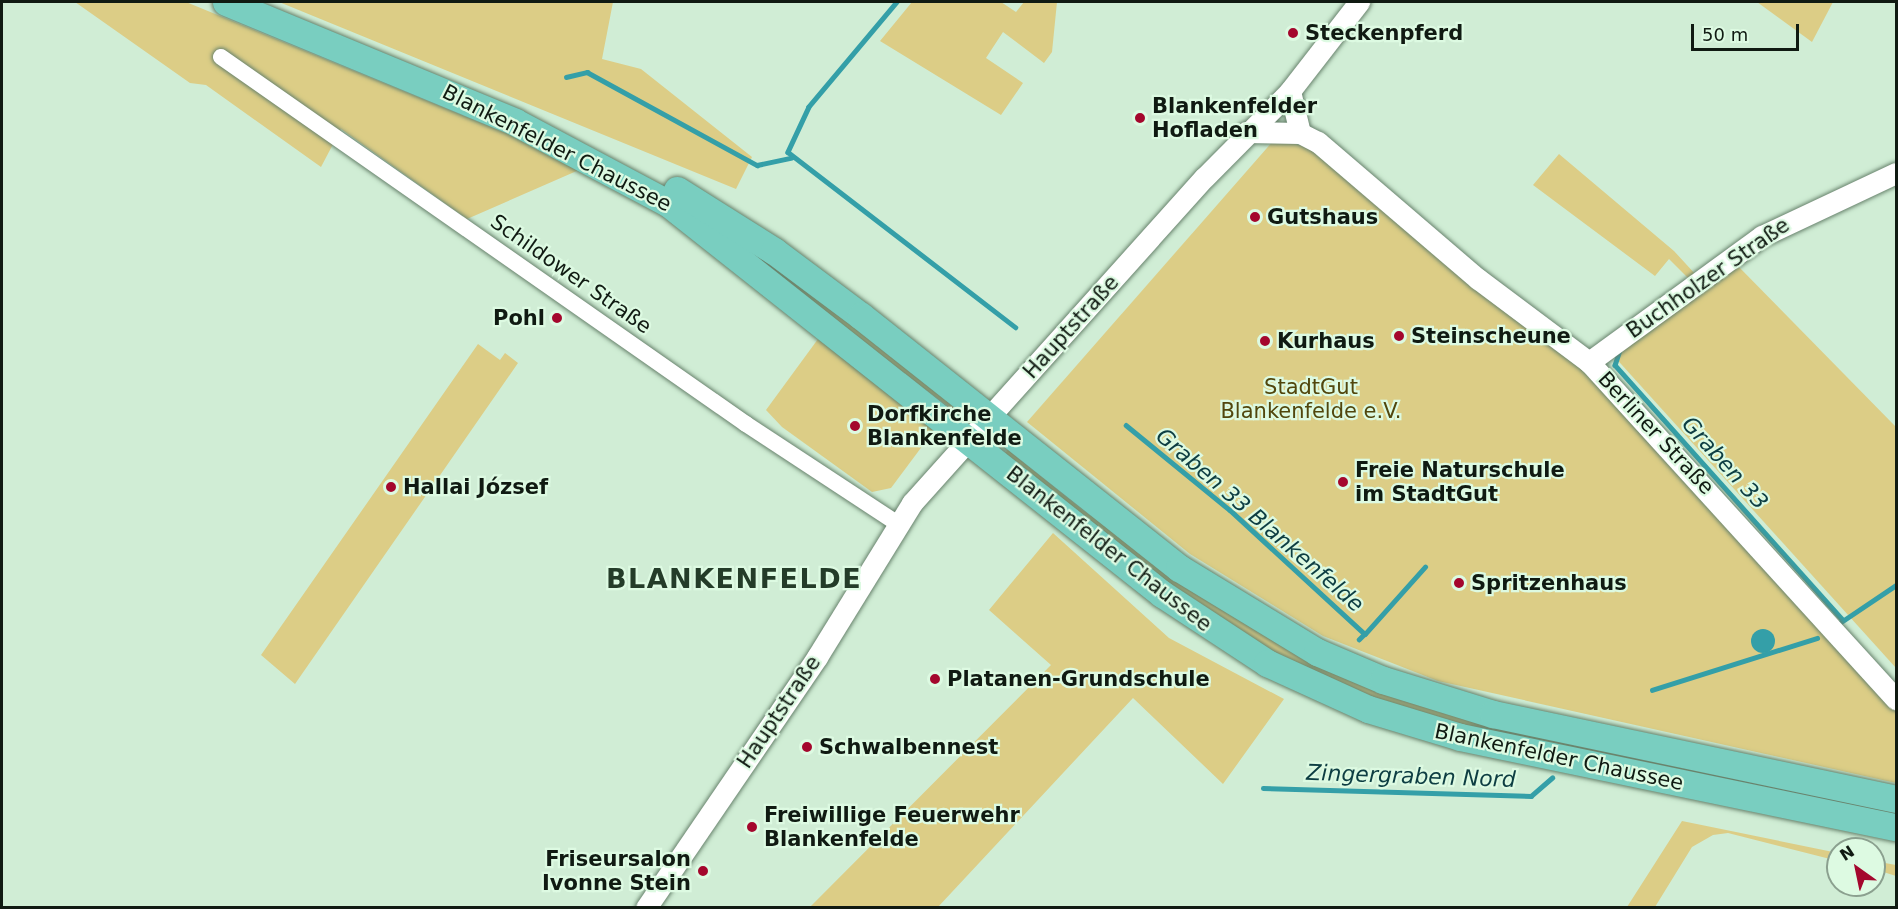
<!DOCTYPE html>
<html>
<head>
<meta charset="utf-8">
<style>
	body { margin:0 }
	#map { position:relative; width:1898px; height:909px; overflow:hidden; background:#d0edd5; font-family:"DejaVu Sans",sans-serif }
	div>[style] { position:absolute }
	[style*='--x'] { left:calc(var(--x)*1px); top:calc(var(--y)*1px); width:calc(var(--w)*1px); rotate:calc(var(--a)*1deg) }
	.green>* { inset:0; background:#dccd86 }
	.water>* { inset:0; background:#349fa8 }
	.round { border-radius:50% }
	.stream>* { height:4.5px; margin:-2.25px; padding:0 2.25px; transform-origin:2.25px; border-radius:2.25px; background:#349fa8 }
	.roads { filter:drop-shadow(0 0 2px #67826c) drop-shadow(0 0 2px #67826c) }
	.minor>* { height:16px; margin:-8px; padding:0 8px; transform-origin:8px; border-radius:8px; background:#fff }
	.tertiary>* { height:21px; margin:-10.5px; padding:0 10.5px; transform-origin:10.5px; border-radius:10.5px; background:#fff }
	.primary>* { height:27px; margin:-13.5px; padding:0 13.5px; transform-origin:13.5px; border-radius:13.5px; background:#79cec0 }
	.dots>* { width:16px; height:16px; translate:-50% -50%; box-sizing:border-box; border:3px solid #ddfae2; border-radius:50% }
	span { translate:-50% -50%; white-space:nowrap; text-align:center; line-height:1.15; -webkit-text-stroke:4.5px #ddfae2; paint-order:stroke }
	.poi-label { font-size:21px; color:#101a12; font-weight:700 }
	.left { translate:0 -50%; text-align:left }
	.right { translate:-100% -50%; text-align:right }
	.street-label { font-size:21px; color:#101a12 }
	.park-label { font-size:21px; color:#51460c }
	.water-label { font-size:22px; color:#0d3d42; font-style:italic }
	.district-label { font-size:27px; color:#243c29; font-weight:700; letter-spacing:1.5px }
	.frame { position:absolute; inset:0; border:3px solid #101a12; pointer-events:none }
	.north { position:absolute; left:1826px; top:837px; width:60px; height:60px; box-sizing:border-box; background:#ddfae2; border:2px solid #8ba08f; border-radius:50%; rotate:327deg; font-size:16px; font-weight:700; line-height:24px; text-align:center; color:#101a12 }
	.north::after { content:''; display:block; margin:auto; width:21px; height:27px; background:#a4072d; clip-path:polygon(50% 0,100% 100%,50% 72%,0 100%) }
	.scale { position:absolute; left:1691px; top:24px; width:108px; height:27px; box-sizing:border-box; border:3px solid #101a12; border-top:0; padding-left:8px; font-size:18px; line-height:21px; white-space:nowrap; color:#101a12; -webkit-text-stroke:4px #ddfae2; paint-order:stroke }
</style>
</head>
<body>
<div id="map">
	<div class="green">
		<i style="clip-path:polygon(75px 2px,186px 2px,508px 134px,579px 170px,467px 219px,341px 129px,321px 167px,206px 85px,190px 83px)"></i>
		<i style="clip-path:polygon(279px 2px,613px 2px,602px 59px,641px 69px,752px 157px,736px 189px)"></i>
		<i style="clip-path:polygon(912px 2px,1001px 2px,1016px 12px,1024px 2px,1057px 2px,1052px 52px,1044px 63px,1003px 32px,986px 58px,1023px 83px,1001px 115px,880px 41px)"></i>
		<i style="clip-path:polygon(1757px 2px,1833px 2px,1812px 42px)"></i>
		<i style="clip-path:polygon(1274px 140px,1321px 149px,1585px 371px,1896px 710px,1896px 783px,1438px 681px,1323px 636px,1190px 554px,1027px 422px)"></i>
		<i style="clip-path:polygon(1559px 154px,1674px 251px,1697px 276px,1690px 280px,1669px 259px,1655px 276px,1533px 185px)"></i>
		<i style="clip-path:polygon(685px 202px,757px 248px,958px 404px,954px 410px,854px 338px)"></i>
		<i style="clip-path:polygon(1736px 264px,1896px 427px,1896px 668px,1612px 354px)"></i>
		<i style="clip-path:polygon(818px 339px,935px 429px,891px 488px,872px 492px,782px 427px,766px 410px)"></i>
		<i style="clip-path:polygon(478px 344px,500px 360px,505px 353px,518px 363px,295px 684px,261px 655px)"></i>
		<i style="clip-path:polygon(1008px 450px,1082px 510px,1301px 653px,1896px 807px,1896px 818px,1563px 753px,1367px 701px,1222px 627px,1004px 454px)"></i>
		<i style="clip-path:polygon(1053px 533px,1169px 638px,1284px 699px,1223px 784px,1133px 698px,938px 907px,810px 907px,1051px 665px,989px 610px)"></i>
		<i style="clip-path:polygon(1682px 821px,1838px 853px,1838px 861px,1728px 833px,1713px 835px,1692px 847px,1655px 907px,1627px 907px)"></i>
		<i style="clip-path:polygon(1874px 861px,1896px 865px,1896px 876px,1874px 869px)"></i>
	</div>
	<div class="water">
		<i class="round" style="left:1751px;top:629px;width:24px;height:24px"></i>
	</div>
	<div class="stream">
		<i style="--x:897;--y:2;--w:137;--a:130"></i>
		<i style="--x:809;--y:107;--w:50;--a:115"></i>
		<i style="--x:788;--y:152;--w:287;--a:37.6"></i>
		<i style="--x:566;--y:77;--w:22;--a:-13"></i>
		<i style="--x:587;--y:72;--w:194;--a:28.7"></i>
		<i style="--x:757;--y:165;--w:35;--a:-12"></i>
		<i style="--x:1620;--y:350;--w:16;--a:108"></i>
		<i style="--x:1615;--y:365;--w:342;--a:48.2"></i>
		<i style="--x:1126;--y:425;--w:134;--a:39.3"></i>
		<i style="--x:1230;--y:510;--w:183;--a:42.6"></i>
		<i style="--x:1365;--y:634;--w:8;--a:135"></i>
		<i style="--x:1841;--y:622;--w:66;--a:-33.9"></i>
		<i style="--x:1365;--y:634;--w:90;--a:-48.2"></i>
		<i style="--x:1652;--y:690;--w:173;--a:-17.5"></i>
		<i style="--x:1263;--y:788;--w:268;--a:1.7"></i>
		<i style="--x:1531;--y:796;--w:28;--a:-41"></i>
	</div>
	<div class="roads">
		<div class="minor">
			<i style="--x:221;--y:57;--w:641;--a:34.96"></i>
			<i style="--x:746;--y:424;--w:182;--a:33.3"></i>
		</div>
		<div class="tertiary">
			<i style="--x:1290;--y:91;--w:43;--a:76.6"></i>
			<i style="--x:1246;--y:132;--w:54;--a:1.1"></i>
			<i style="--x:1300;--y:133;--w:20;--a:27"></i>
			<i style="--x:1318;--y:142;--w:211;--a:40.6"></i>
			<i style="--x:1478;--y:279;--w:139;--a:36.8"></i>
			<i style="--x:1589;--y:362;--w:456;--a:47.7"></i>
			<i style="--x:1589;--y:362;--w:214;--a:-36.1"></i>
			<i style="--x:1762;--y:236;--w:148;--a:-25.2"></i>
			<i style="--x:646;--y:908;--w:304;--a:-55.7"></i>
			<i style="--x:817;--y:657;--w:181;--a:-58.3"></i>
			<i style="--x:912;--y:503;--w:438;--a:-48.1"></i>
			<i style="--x:1205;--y:177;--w:121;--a:-45.3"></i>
			<i style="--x:1290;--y:91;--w:113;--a:-52.2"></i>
		</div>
		<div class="primary">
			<i style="--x:226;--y:2;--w:313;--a:22.5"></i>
			<i style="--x:515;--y:122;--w:174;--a:28"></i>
			<i style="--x:669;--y:204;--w:629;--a:38.35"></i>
			<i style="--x:1162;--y:594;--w:126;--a:33.3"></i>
			<i style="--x:1267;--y:663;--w:111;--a:24.5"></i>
			<i style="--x:1368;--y:709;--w:96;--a:16.9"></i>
			<i style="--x:1460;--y:737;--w:445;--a:11.7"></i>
			<i style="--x:677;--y:190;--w:115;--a:32.2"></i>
			<i style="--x:774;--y:251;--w:109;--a:36.8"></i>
			<i style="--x:861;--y:316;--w:406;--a:38.4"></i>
			<i style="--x:1179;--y:568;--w:162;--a:31.3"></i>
			<i style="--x:1317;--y:652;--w:72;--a:23"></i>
			<i style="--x:1383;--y:680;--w:115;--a:17.2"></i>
			<i style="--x:1493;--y:714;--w:412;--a:11.9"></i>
		</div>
	</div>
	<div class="dots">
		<i style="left:1293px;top:33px;background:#a4072d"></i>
		<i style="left:1140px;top:118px;background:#a4072d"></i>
		<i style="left:1255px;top:217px;background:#a4072d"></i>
		<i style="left:557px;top:318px;background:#a4072d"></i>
		<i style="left:1399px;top:336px;background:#a4072d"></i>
		<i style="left:1265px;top:341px;background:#a4072d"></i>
		<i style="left:855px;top:426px;background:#a4072d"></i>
		<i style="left:1343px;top:482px;background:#a4072d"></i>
		<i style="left:391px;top:487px;background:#a4072d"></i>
		<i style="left:1459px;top:583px;background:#a4072d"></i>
		<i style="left:935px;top:679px;background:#a4072d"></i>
		<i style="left:807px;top:747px;background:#a4072d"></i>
		<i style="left:752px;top:827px;background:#a4072d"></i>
		<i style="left:703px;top:871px;background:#a4072d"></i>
	</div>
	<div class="poi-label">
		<span class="left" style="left:1305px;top:33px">Steckenpferd</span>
		<span class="left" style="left:1152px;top:118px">Blankenfelder<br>Hofladen</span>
		<span class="left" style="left:1267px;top:217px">Gutshaus</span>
		<span class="right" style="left:545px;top:318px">Pohl</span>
		<span class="left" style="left:1411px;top:336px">Steinscheune</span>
		<span class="left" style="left:1277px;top:341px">Kurhaus</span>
		<span class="left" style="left:867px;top:426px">Dorfkirche<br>Blankenfelde</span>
		<span class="left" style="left:1355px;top:482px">Freie Naturschule<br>im StadtGut</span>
		<span class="left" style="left:403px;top:487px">Hallai József</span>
		<span class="left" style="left:1471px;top:583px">Spritzenhaus</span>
		<span class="left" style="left:947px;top:679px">Platanen-Grundschule</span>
		<span class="left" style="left:819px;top:747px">Schwalbennest</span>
		<span class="left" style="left:764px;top:827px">Freiwillige Feuerwehr<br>Blankenfelde</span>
		<span class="right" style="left:691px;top:871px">Friseursalon<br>Ivonne Stein</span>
	</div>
	<div class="street-label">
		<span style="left:557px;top:148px;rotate:27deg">Blankenfelder Chaussee</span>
		<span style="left:571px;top:274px;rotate:35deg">Schildower Straße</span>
		<span style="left:1708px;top:278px;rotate:-35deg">Buchholzer Straße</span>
		<span style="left:1071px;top:327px;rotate:-48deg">Hauptstraße</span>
		<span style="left:1656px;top:433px;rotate:47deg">Berliner Straße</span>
		<span style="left:1109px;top:549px;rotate:38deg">Blankenfelder Chaussee</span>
		<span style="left:779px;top:712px;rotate:-56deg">Hauptstraße</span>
		<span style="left:1559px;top:757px;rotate:12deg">Blankenfelder Chaussee</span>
	</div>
	<div class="park-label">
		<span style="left:1311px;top:399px">StadtGut<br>Blankenfelde e.V.</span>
	</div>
	<div class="water-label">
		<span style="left:1725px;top:463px;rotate:48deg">Graben 33</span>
		<span style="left:1260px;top:520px;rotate:41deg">Graben 33 Blankenfelde</span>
		<span style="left:1411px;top:776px;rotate:2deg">Zingergraben Nord</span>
	</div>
	<div class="district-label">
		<span style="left:734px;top:579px">BLANKENFELDE</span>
	</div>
	<div class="frame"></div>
	<div class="north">N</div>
	<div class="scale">50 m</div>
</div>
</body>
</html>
